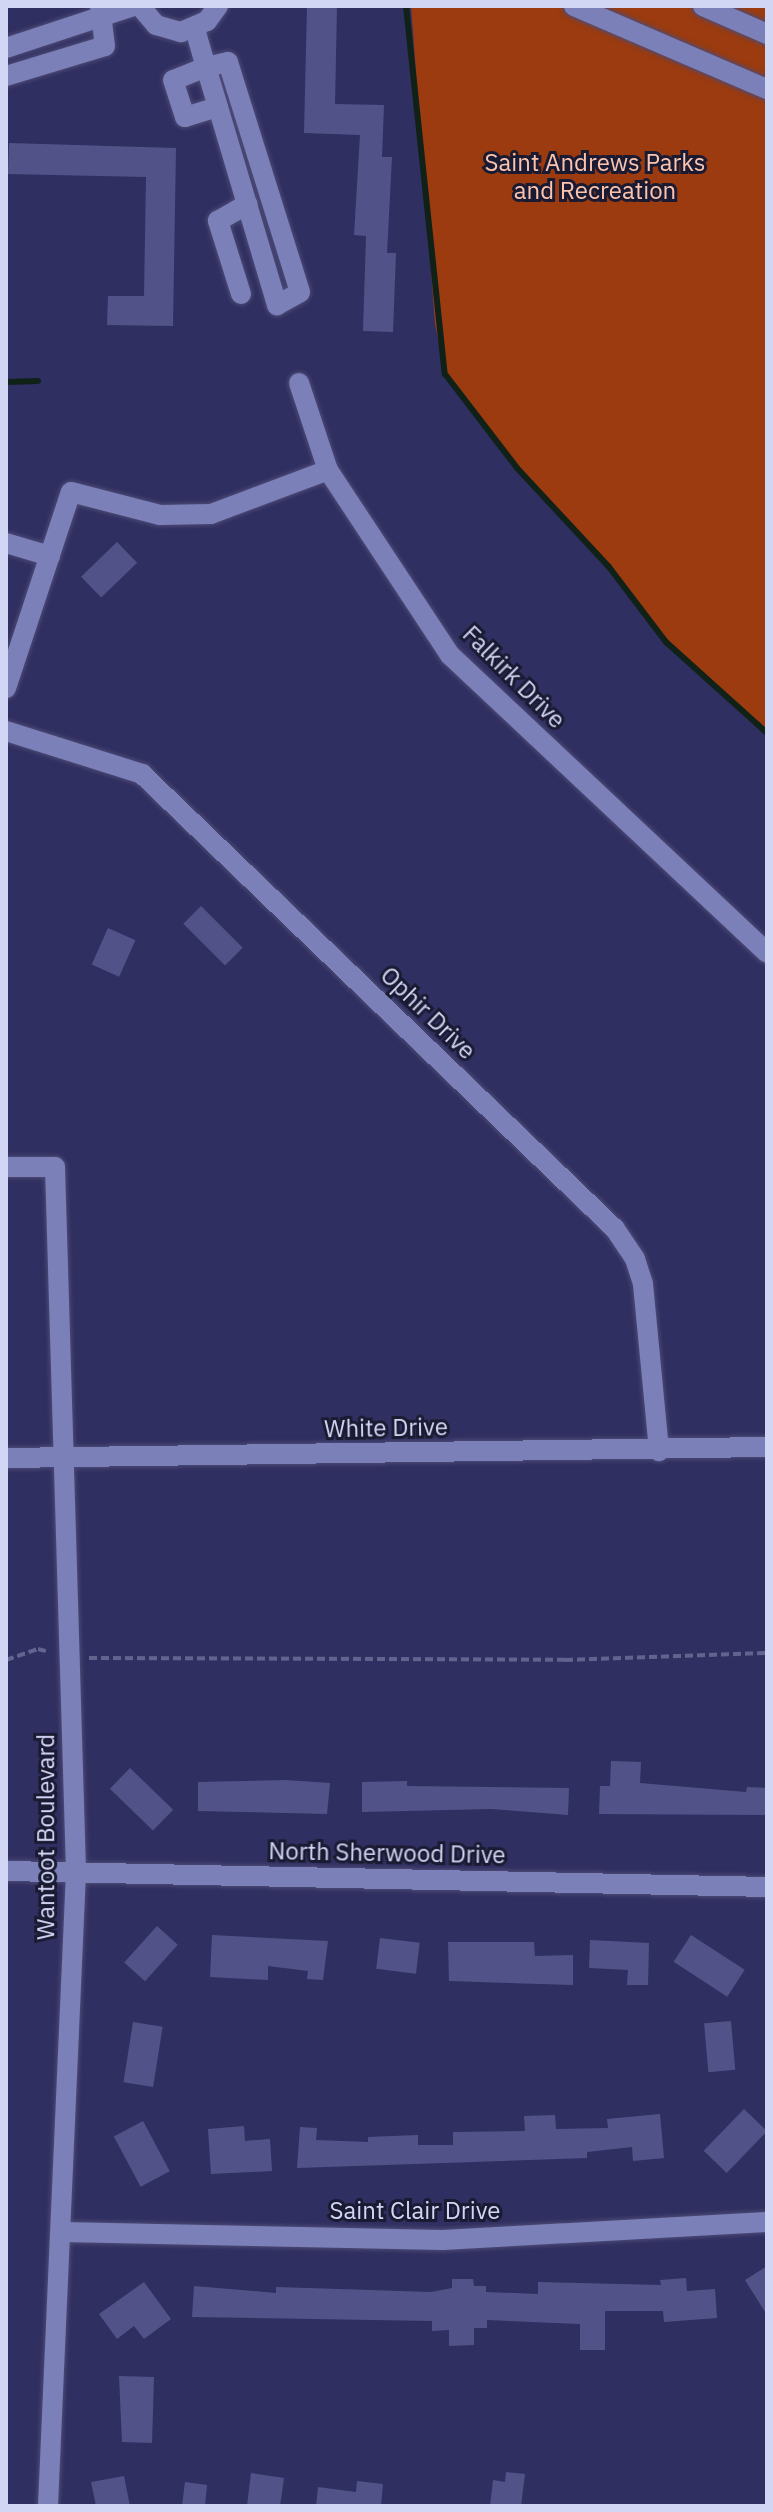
<!DOCTYPE html>
<html>
<head>
<meta charset="utf-8">
<style>
	body { margin:0 }
	#map { position:relative; width:773px; height:2512px; overflow:hidden; background:#302f61; font-family:"IBM Plex Sans",sans-serif }
	div>[style] { position:absolute }
	[style*='--x'] { left:calc(var(--x)*1px); top:calc(var(--y)*1px); width:calc(var(--w)*1px); rotate:calc(var(--a)*1deg) }
	.green>* { inset:0; background:#9b3b0f }
	.stream>* { height:6px; margin:-3px; padding:0 3px; transform-origin:3px; border-radius:3px; background:#102118 }
	.building>* { inset:0; background:#515388; transform-origin:0 0 }
	.path>* { height:4px; margin-top:-2px; transform-origin:0; background:repeating-linear-gradient(90deg,#62638f 0 8px,transparent 0 12px) }
	.roads { filter:drop-shadow(0 0 2px #4d4b76) drop-shadow(0 0 2px #4d4b76) }
	.minor>* { height:20px; margin:-10px; padding:0 10px; transform-origin:10px; border-radius:10px; background:#7c80b9 }
	span { translate:-50% -50%; white-space:nowrap; text-align:center; line-height:1.15; -webkit-text-stroke:6px #1a1b32; paint-order:stroke }
	.park-label { font-size:24px; color:#fbc4af }
	.street-label { font-size:24px; color:#d2d6f5 }
	.frame { position:absolute; inset:0; border:8px solid #d2d6f5; pointer-events:none }
</style>
</head>
<body>
<div id="map">
	<div class="green">
		<i style="clip-path:polygon(411px 6px,767px 6px,767px 733px,666px 642px,609px 567px,517px 468px,445px 374px,435px 324px)"></i>
	</div>
	<div class="stream">
		<i style="--x:406;--y:6;--w:370;--a:84"></i>
		<i style="--x:445;--y:374;--w:118;--a:52.5"></i>
		<i style="--x:517;--y:468;--w:135;--a:47.1"></i>
		<i style="--x:609;--y:567;--w:94;--a:52.8"></i>
		<i style="--x:666;--y:642;--w:136;--a:42"></i>
		<i style="--x:6;--y:382;--w:32;--a:-2"></i>
	</div>
	<div class="building">
		<i style="clip-path:polygon(307px 6px,337px 6px,335px 104px,384px 105px,382px 157px,392px 157px,387px 253px,396px 253px,393px 332px,363px 331px,366px 236px,354px 235px,360px 135px,304px 133px)"></i>
		<i style="clip-path:polygon(9px 143px,176px 148px,173px 326px,107px 325px,108px 296px,144px 296px,146px 177px,8px 174px)"></i>
		<i style="left:117px;top:542px;width:29px;height:50px;rotate:46deg"></i>
		<i style="left:201px;top:906px;width:59px;height:25px;rotate:45deg"></i>
		<i style="left:108px;top:928px;width:30px;height:40px;rotate:24deg"></i>
		<i style="clip-path:polygon(611px 1761px,641px 1762px,640px 1783px,746px 1792px,747px 1787px,767px 1788px,767px 1815px,599px 1814px,600px 1786px,610px 1786px)"></i>
		<i style="left:130px;top:1768px;width:60px;height:29px;rotate:44deg"></i>
		<i style="clip-path:polygon(285px 1780px,330px 1783px,327px 1814px,198px 1811px,198px 1782px)"></i>
		<i style="clip-path:polygon(407px 1781px,407px 1786px,569px 1788px,568px 1815px,492px 1809px,362px 1812px,362px 1782px)"></i>
		<i style="left:157px;top:1926px;width:28px;height:49px;rotate:42deg"></i>
		<i style="clip-path:polygon(212px 1935px,328px 1941px,323px 1980px,307px 1979px,308px 1971px,268px 1966px,268px 1980px,210px 1977px)"></i>
		<i style="left:691px;top:1935px;width:64px;height:32px;rotate:33deg"></i>
		<i style="left:380px;top:1938px;width:40px;height:31px;rotate:7deg"></i>
		<i style="clip-path:polygon(590px 1940px,649px 1943px,648px 1985px,627px 1985px,628px 1970px,589px 1968px)"></i>
		<i style="clip-path:polygon(448px 1942px,534px 1942px,535px 1956px,573px 1955px,573px 1985px,449px 1981px)"></i>
		<i style="left:731px;top:2021px;width:49px;height:27px;rotate:85deg"></i>
		<i style="left:133px;top:2022px;width:30px;height:61px;rotate:9deg"></i>
		<i style="left:744px;top:2109px;width:32px;height:58px;rotate:44deg"></i>
		<i style="clip-path:polygon(660px 2114px,664px 2158px,633px 2161px,632px 2147px,587px 2152px,587px 2158px,297px 2168px,300px 2127px,317px 2128px,316px 2140px,368px 2142px,368px 2137px,418px 2135px,418px 2145px,453px 2145px,453px 2132px,525px 2131px,524px 2116px,555px 2115px,556px 2129px,608px 2128px,607px 2119px)"></i>
		<i style="left:143px;top:2121px;width:57px;height:33px;rotate:62deg"></i>
		<i style="clip-path:polygon(244px 2126px,245px 2141px,270px 2139px,272px 2171px,211px 2174px,208px 2129px)"></i>
		<i style="clip-path:polygon(767px 2266px,767px 2315px,745px 2280px)"></i>
		<i style="clip-path:polygon(686px 2278px,687px 2291px,715px 2289px,717px 2318px,664px 2322px,663px 2311px,605px 2311px,605px 2350px,580px 2350px,580px 2324px,487px 2320px,487px 2328px,474px 2328px,474px 2345px,449px 2346px,449px 2330px,432px 2331px,432px 2321px,192px 2317px,194px 2286px,276px 2293px,276px 2287px,431px 2292px,452px 2288px,452px 2279px,473px 2279px,474px 2286px,486px 2286px,486px 2292px,538px 2294px,538px 2282px,661px 2285px,660px 2280px)"></i>
		<i style="clip-path:polygon(144px 2282px,171px 2319px,144px 2339px,134px 2326px,117px 2339px,99px 2314px)"></i>
		<i style="clip-path:polygon(119px 2376px,154px 2377px,152px 2443px,122px 2442px)"></i>
		<i style="clip-path:polygon(506px 2472px,525px 2474px,521px 2506px,490px 2506px,493px 2480px,505px 2482px)"></i>
		<i style="clip-path:polygon(251px 2473px,284px 2478px,280px 2506px,247px 2506px)"></i>
		<i style="clip-path:polygon(124px 2476px,130px 2506px,96px 2506px,91px 2482px)"></i>
		<i style="clip-path:polygon(357px 2481px,383px 2484px,381px 2506px,316px 2506px,318px 2487px,356px 2492px)"></i>
		<i style="clip-path:polygon(185px 2482px,207px 2485px,205px 2506px,182px 2506px)"></i>
	</div>
	<div class="path">
		<i style="--x:89;--y:1658;--w:476;--a:0.2"></i>
		<i style="--x:565;--y:1660;--w:202;--a:-2"></i>
		<i style="--x:6;--y:1660;--w:34;--a:-19"></i>
		<i style="--x:38;--y:1649;--w:11;--a:15"></i>
	</div>
	<div class="roads">
		<div class="minor">
			<i style="--x:140;--y:6;--w:25;--a:50"></i>
			<i style="--x:156;--y:25;--w:26;--a:16"></i>
			<i style="--x:181;--y:32;--w:28;--a:-23"></i>
			<i style="--x:207;--y:21;--w:19;--a:-54"></i>
			<i style="--x:574;--y:6;--w:210;--a:23.3"></i>
			<i style="--x:703;--y:6;--w:70;--a:23.6"></i>
			<i style="--x:195;--y:29;--w:40;--a:74"></i>
			<i style="--x:206;--y:67;--w:42;--a:73.3"></i>
			<i style="--x:218;--y:107;--w:207;--a:73.4"></i>
			<i style="--x:277;--y:305;--w:26;--a:-29"></i>
			<i style="--x:300;--y:292;--w:241;--a:-107.4"></i>
			<i style="--x:228;--y:62;--w:23;--a:167"></i>
			<i style="--x:206;--y:67;--w:35;--a:158"></i>
			<i style="--x:173;--y:80;--w:39;--a:72"></i>
			<i style="--x:185;--y:117;--w:34;--a:-17"></i>
			<i style="--x:6;--y:48;--w:135;--a:-18.2"></i>
			<i style="--x:6;--y:76;--w:103;--a:-16.9"></i>
			<i style="--x:105;--y:46;--w:40;--a:-97.1"></i>
			<i style="--x:241;--y:294;--w:77;--a:-107.5"></i>
			<i style="--x:218;--y:221;--w:34;--a:-30"></i>
			<i style="--x:299;--y:383;--w:92;--a:71.6"></i>
			<i style="--x:328;--y:470;--w:222;--a:56.6"></i>
			<i style="--x:450;--y:655;--w:435;--a:43.2"></i>
			<i style="--x:6;--y:543;--w:46;--a:16.5"></i>
			<i style="--x:6;--y:688;--w:206;--a:-71.7"></i>
			<i style="--x:71;--y:492;--w:92;--a:14.5"></i>
			<i style="--x:160;--y:515;--w:51;--a:-1.1"></i>
			<i style="--x:211;--y:514;--w:125;--a:-20.6"></i>
			<i style="--x:6;--y:731;--w:143;--a:17.5"></i>
			<i style="--x:142;--y:774;--w:656;--a:43.89"></i>
			<i style="--x:615;--y:1229;--w:36;--a:56"></i>
			<i style="--x:635;--y:1259;--w:26;--a:72"></i>
			<i style="--x:643;--y:1284;--w:168;--a:84.5"></i>
			<i style="--x:6;--y:1167;--w:49;--a:0"></i>
			<i style="--x:55;--y:1167;--w:705;--a:88.29"></i>
			<i style="--x:76;--y:1872;--w:635;--a:92.53"></i>
			<i style="--x:6;--y:1458;--w:761;--a:-0.83"></i>
			<i style="--x:6;--y:1871;--w:761;--a:1.2"></i>
			<i style="--x:62;--y:2232;--w:381;--a:1.2"></i>
			<i style="--x:443;--y:2240;--w:324;--a:-3.2"></i>
		</div>
	</div>
	<div class="park-label">
		<span style="left:595px;top:177px">Saint Andrews Parks<br>and Recreation</span>
	</div>
	<div class="street-label">
		<span style="left:514px;top:677px;rotate:45deg">Falkirk Drive</span>
		<span style="left:428px;top:1013px;rotate:44deg">Ophir Drive</span>
		<span style="left:386px;top:1428px;rotate:-1deg">White Drive</span>
		<span style="left:46px;top:1837px;rotate:-90deg">Wantoot Boulevard</span>
		<span style="left:387px;top:1853px;rotate:1deg">North Sherwood Drive</span>
		<span style="left:415px;top:2211px">Saint Clair Drive</span>
	</div>
	<div class="frame"></div>
</div>
</body>
</html>
